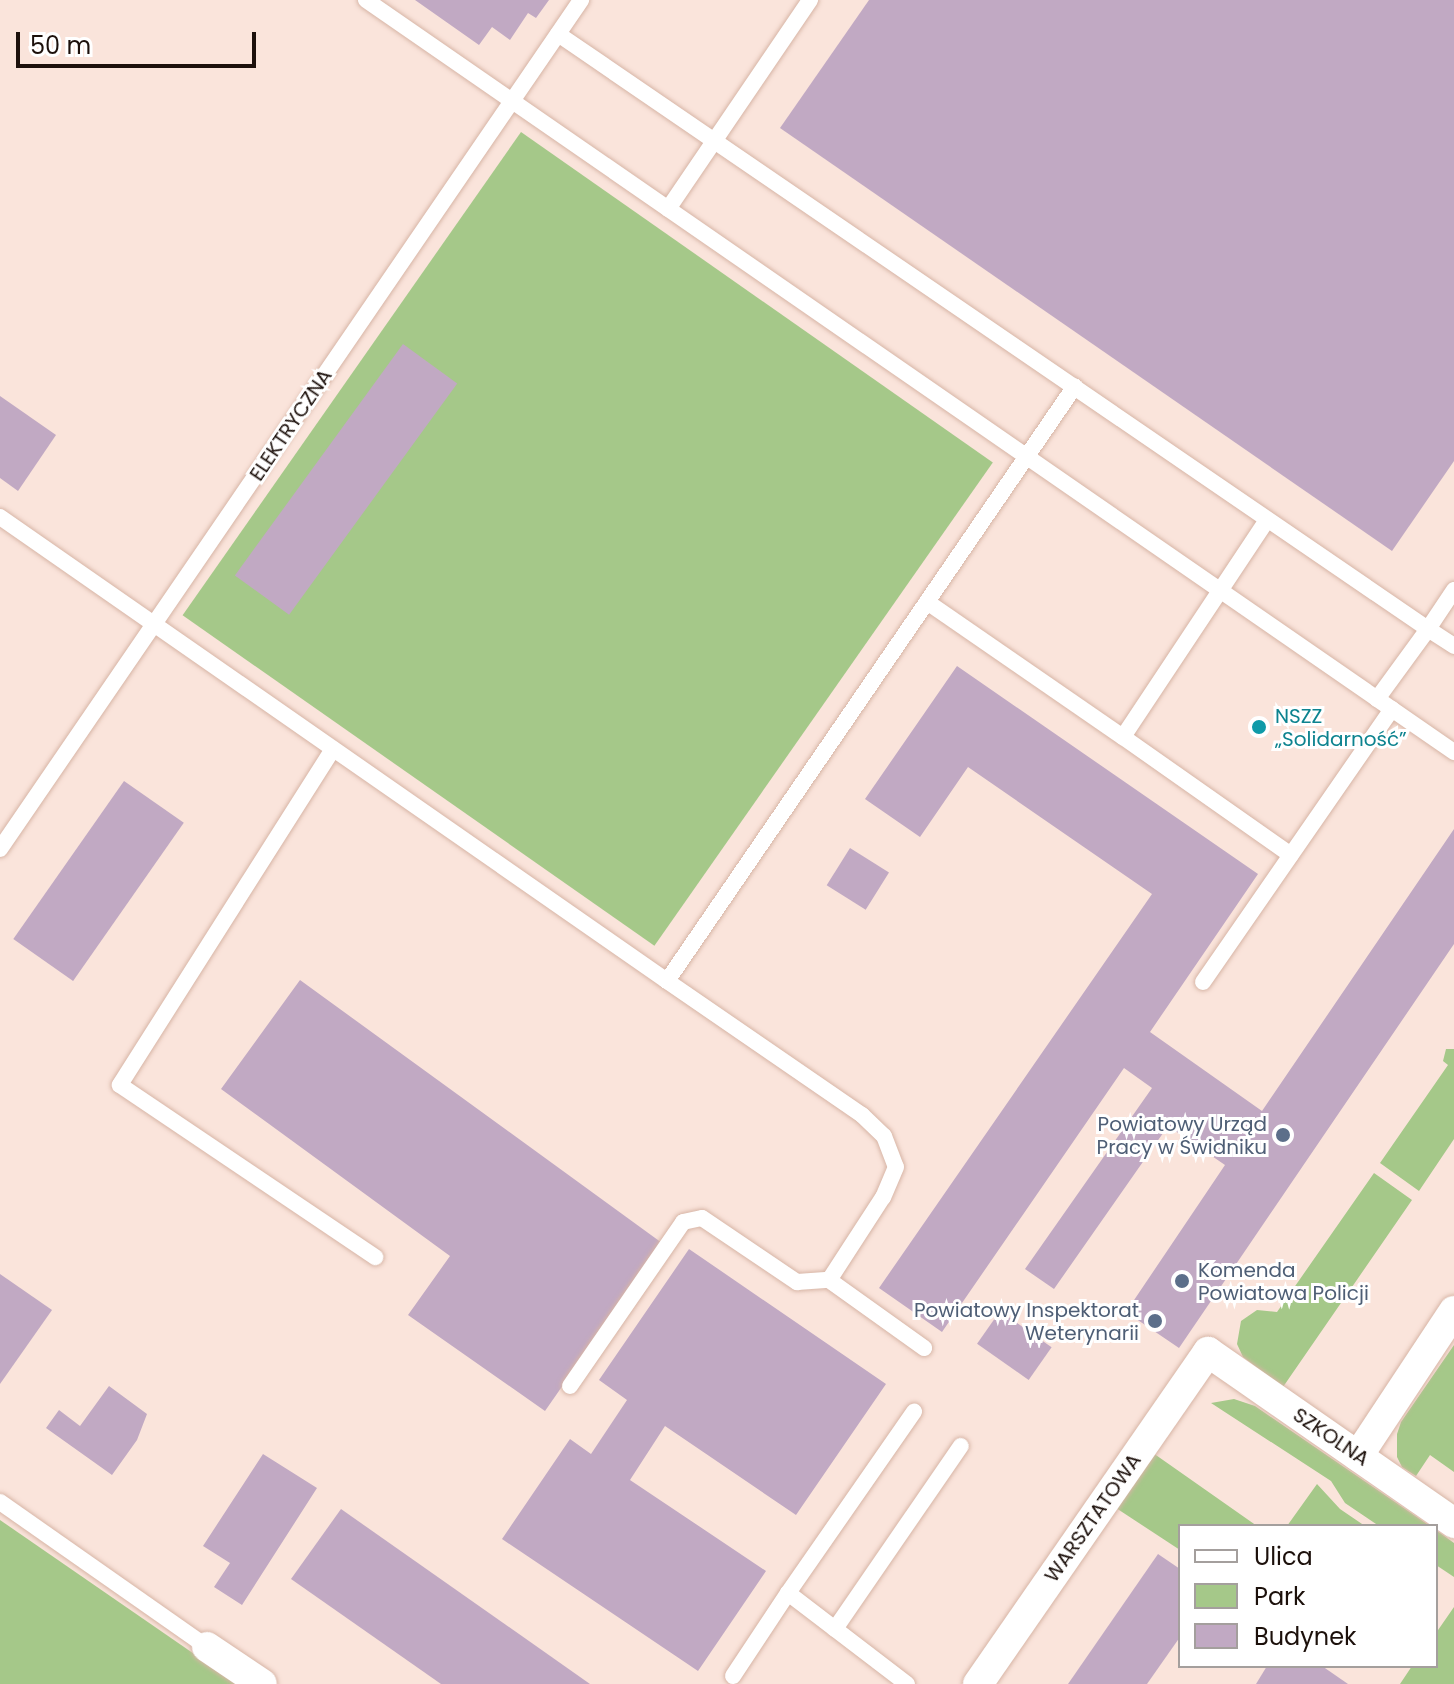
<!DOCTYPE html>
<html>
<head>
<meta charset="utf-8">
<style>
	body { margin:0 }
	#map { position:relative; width:1454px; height:1684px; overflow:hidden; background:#fae4db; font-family:Poppins,sans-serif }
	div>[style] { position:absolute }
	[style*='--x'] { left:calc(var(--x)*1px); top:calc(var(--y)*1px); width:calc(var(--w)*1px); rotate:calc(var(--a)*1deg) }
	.green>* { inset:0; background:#a5c889; transform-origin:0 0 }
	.building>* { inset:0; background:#c1a9c3; transform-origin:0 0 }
	.roads { filter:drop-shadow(0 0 2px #d7b5a6) drop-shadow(0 0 2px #d7b5a6) }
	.lane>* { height:16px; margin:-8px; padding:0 8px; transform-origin:8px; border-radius:8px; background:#fff }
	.street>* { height:30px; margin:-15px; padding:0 15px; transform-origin:15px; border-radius:15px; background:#fff }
	.dots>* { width:22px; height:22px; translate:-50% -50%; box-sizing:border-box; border:4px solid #fff; border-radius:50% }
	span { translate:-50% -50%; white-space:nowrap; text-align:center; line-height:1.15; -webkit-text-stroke:6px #fff; paint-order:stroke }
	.street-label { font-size:20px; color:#1c100b }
	.culture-label { font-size:20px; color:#0d838f }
	.left { translate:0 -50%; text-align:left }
	.service-label { font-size:20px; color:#4e5e75 }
	.right { translate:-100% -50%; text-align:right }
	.legend { position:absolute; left:1178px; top:1524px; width:260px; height:144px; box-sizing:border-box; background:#fff; border:2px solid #a49f9d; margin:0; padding:10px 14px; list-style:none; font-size:24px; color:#1c100b }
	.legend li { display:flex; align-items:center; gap:16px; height:40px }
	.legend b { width:40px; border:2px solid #a49f9d }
	.scale { position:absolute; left:16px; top:32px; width:240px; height:36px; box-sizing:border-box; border:4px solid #1c100b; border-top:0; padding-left:10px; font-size:24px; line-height:28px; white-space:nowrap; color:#1c100b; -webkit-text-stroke:6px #fff; paint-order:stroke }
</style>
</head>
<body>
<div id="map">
	<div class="green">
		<i style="left:521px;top:132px;width:576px;height:590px;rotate:35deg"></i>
		<i style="clip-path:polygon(1446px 1049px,1454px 1049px,1454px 1139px,1419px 1191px,1380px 1163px,1448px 1065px,1443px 1061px)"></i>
		<i style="clip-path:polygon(1374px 1173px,1412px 1200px,1283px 1387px,1243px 1357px,1237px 1344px,1241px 1321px,1257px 1310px,1277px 1312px)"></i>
		<i style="clip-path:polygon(1454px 1345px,1454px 1472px,1430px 1455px,1416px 1476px,1402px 1467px,1397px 1457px,1397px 1434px,1401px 1422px)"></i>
		<i style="clip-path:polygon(1234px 1399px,1255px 1406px,1430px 1526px,1379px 1526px,1345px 1503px,1331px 1481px,1211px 1403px)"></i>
		<i style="clip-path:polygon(1153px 1453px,1257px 1526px,1180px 1526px,1180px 1550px,1116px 1508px)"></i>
		<i style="clip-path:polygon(1317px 1484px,1340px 1509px,1365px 1526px,1287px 1526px)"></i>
		<i style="clip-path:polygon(0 1520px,200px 1658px,237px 1684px,0 1684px)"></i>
		<i style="clip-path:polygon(1436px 1530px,1454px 1543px,1454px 1577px,1436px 1565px)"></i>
		<i style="clip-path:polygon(1454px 1607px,1454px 1684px,1400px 1684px,1412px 1666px,1436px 1666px,1436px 1633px)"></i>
	</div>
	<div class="building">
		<i style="clip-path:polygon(415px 0,549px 0,536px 18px,528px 13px,510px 40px,492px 27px,479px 45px)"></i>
		<i style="clip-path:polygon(869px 0,1454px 0,1454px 461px,1392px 551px,780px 128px)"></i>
		<i style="left:403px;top:344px;width:67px;height:286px;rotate:36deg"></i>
		<i style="clip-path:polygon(0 396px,56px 435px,18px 491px,0 478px)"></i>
		<i style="clip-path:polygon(957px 666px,1258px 874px,1150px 1032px,1262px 1111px,1454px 829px,1454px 944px,1179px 1348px,1126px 1312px,1225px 1165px,1168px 1126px,1054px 1289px,1025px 1269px,1152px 1088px,1124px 1068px,942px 1332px,879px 1288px,1152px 894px,968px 767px,920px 837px,865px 799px)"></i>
		<i style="left:124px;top:781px;width:73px;height:193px;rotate:35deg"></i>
		<i style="left:850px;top:848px;width:46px;height:44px;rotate:32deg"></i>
		<i style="clip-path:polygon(300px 980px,662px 1243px,545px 1411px,408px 1315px,450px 1256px,221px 1089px)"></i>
		<i style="clip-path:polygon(689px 1249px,886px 1384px,796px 1515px,665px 1426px,630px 1480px,766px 1571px,698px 1671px,502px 1539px,570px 1439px,591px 1454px,627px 1400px,599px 1380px)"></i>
		<i style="clip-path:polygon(0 1274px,52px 1310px,0 1384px)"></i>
		<i style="left:1000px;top:1311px;width:63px;height:40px;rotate:35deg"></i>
		<i style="clip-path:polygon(109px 1386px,147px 1414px,137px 1440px,112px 1475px,46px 1428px,59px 1410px,80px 1426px)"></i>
		<i style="clip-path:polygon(263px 1454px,317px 1488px,242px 1605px,214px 1587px,230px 1563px,203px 1546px)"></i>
		<i style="clip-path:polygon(341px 1509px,590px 1684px,441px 1684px,291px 1579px)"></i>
		<i style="clip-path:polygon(1158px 1554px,1180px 1569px,1180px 1637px,1147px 1684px,1068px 1684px)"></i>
		<i style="clip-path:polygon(1267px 1666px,1322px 1666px,1348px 1684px,1256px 1684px)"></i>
	</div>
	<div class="roads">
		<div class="lane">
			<i style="--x:366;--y:0;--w:1323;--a:34.65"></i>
			<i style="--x:558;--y:34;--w:1054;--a:34.37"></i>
			<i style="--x:1428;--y:629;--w:47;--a:-56.3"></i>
			<i style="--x:668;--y:209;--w:253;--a:-55.8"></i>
			<i style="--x:0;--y:517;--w:813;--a:34.82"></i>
			<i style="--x:667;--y:981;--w:721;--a:-55.56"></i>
			<i style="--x:1267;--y:520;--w:260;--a:123.6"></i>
			<i style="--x:1123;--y:737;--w:205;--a:35.1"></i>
			<i style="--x:927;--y:602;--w:238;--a:34.6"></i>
			<i style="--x:1377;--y:699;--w:87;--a:-53.9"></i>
			<i style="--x:1428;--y:629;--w:31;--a:33"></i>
			<i style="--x:333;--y:749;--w:398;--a:122.4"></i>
			<i style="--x:120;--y:1085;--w:308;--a:34"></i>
			<i style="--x:0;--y:849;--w:1029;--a:-55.61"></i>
			<i style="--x:667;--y:981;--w:237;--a:34.5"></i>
			<i style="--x:862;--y:1115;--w:30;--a:44"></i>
			<i style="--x:884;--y:1136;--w:33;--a:69"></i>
			<i style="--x:896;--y:1167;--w:33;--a:113"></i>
			<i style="--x:883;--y:1197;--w:99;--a:123"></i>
			<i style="--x:829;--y:1280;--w:117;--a:35.6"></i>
			<i style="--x:1203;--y:982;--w:332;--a:-55.3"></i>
			<i style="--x:570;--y:1386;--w:199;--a:-55.4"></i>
			<i style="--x:683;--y:1222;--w:19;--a:-12"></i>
			<i style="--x:702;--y:1218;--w:115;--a:34"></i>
			<i style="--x:797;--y:1282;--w:32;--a:-4"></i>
			<i style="--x:0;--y:1502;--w:253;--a:35"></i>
			<i style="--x:835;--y:1629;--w:222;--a:-55.5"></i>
			<i style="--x:733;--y:1676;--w:100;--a:-56.5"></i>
			<i style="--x:907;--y:1684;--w:150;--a:-142.6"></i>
			<i style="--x:788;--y:1593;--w:221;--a:-55.2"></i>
		</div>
		<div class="street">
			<i style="--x:1358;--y:1456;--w:174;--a:-56.5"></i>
			<i style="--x:207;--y:1647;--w:66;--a:33.9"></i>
			<i style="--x:978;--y:1684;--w:404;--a:-55.3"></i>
			<i style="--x:1208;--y:1352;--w:300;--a:34.8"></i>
		</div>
	</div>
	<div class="dots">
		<i style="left:1259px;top:727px;background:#0f9aa8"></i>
		<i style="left:1283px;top:1135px;background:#5c6f8a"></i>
		<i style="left:1182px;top:1281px;background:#5c6f8a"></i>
		<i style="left:1155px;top:1321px;background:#5c6f8a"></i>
	</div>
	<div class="street-label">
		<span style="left:291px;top:425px;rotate:-56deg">ELEKTRYCZNA</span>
		<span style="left:1331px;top:1437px;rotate:34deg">SZKOLNA</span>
		<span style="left:1093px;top:1518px;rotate:-55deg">WARSZTATOWA</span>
	</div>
	<div class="culture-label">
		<span class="left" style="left:1275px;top:728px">NSZZ<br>„Solidarność”</span>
	</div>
	<div class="service-label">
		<span class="right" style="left:1267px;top:1136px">Powiatowy Urząd<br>Pracy w Świdniku</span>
		<span class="left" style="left:1198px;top:1282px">Komenda<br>Powiatowa Policji</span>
		<span class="right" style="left:1139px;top:1322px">Powiatowy Inspektorat<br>Weterynarii</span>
	</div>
	<ul class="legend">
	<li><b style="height:10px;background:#fff"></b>Ulica</li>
	<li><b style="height:22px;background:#a5c889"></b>Park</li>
	<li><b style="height:22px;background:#c1a9c3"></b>Budynek</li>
	</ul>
	<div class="scale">50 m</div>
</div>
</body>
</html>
